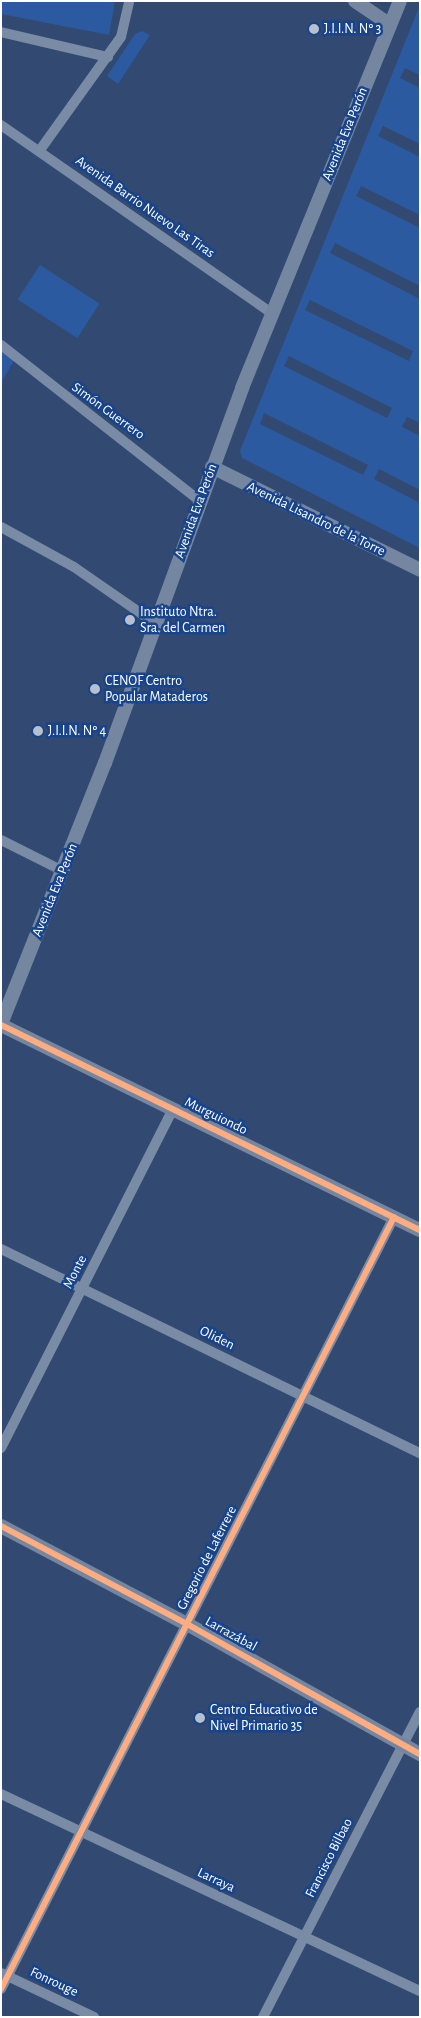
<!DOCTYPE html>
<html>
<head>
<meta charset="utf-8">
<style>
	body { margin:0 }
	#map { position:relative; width:421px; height:2018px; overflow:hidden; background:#324a71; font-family:"Alegreya Sans",sans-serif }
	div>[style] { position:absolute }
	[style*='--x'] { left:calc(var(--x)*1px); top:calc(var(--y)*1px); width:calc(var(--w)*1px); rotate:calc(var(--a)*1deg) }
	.green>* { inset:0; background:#2c5aa1; transform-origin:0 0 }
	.street>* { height:10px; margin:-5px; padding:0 5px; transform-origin:5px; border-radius:5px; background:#798ba5 }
	.secondary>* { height:14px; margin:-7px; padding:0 7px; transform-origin:7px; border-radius:7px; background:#7586a1 }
	.cycleway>* { height:6px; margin:-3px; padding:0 3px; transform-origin:3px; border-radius:3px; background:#ffac80 }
	.dots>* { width:14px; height:14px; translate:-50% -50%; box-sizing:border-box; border:2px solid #18448b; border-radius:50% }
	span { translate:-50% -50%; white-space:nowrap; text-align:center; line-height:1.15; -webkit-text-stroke:5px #18448b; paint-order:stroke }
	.poi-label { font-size:14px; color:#fff }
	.left { translate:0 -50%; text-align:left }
	.street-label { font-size:14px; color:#fff }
	.frame { position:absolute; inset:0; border:2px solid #fff; pointer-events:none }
</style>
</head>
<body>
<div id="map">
	<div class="green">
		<i style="clip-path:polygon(1px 1px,115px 1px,109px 35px,1px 14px)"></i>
		<i style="clip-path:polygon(evenodd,420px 5px,420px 75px,405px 68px,400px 78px,420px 88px,420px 144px,383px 126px,378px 136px,420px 157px,420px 215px,361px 186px,356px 196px,420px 228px,420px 286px,335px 243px,330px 253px,420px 299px,420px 423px,407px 417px,402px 427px,420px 436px,420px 490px,379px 469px,374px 479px,420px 503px,420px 548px,242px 458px,240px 451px,420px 5px,310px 300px,413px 351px,409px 361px,305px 310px,310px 300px,420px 5px,289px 356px,392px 408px,387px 418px,284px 366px,289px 356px,420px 5px,264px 413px,368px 465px,363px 475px,260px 424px,264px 413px)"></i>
		<i style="clip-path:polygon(142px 31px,150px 35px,118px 84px,107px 76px,135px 34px)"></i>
		<i style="left:40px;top:265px;width:71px;height:41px;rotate:33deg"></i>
		<i style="clip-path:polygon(1px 345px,16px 357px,1px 383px)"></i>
	</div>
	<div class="street">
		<i style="--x:1;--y:32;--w:110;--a:13.2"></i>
		<i style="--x:1;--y:125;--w:330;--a:34.8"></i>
		<i style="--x:40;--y:150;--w:139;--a:-54.4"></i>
		<i style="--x:121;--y:37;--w:37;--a:-77"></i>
		<i style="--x:1;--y:345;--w:251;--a:38.1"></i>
		<i style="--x:1;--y:527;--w:83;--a:28.7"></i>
		<i style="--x:74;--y:567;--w:98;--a:34.7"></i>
		<i style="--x:1;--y:840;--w:69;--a:26.6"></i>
		<i style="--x:1;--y:1249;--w:466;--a:26"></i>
		<i style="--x:1;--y:1448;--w:380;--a:-63.1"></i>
		<i style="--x:1;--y:1794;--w:463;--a:25.2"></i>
		<i style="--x:1;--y:1973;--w:103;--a:25.3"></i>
		<i style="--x:1;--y:1989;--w:866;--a:-63.02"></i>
		<i style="--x:263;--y:2017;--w:343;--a:-62.8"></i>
	</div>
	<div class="secondary">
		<i style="--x:355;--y:1;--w:41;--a:34.1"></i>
		<i style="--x:212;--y:467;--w:232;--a:26.3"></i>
		<i style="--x:1;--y:1024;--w:281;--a:-68.3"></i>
		<i style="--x:105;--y:763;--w:399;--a:-69.9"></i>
		<i style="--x:242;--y:388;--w:418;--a:-67.8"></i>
		<i style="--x:1;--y:1025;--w:466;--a:26.1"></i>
		<i style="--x:1;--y:1526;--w:210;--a:27.8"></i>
		<i style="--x:187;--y:1624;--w:267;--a:29.2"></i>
	</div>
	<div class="cycleway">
		<i style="--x:1;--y:1025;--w:466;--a:26.1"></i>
		<i style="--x:1;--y:1526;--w:210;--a:27.8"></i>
		<i style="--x:187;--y:1624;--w:267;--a:29.2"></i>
		<i style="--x:1;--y:1989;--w:866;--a:-63.02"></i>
	</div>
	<div class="dots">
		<i style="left:314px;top:29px;background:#b7c0cd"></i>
		<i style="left:130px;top:620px;background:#b7c0cd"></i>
		<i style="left:95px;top:689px;background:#b7c0cd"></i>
		<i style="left:38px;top:731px;background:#b7c0cd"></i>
		<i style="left:200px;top:1718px;background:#b7c0cd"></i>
	</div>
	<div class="poi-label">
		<span class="left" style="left:324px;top:29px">J.I.I.N. Nº 3</span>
		<span class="left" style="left:140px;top:620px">Instituto Ntra.<br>Sra. del Carmen</span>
		<span class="left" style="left:105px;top:689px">CENOF Centro<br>Popular Mataderos</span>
		<span class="left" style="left:48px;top:731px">J.I.I.N. Nº 4</span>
		<span class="left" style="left:210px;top:1718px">Centro Educativo de<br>Nivel Primario 35</span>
	</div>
	<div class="street-label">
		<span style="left:345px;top:134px;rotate:-68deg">Avenida Eva Perón</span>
		<span style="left:145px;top:207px;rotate:35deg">Avenida Barrio Nuevo Las Tiras</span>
		<span style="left:108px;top:411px;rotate:36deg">Simón Guerrero</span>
		<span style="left:196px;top:511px;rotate:-70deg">Avenida Eva Perón</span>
		<span style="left:316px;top:519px;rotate:26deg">Avenida Lisandro de la Torre</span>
		<span style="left:55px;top:890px;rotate:-68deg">Avenida Eva Perón</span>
		<span style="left:216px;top:1116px;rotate:26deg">Murguiondo</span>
		<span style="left:75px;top:1272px;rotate:-63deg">Monte</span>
		<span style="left:217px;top:1338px;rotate:26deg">Oliden</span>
		<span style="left:207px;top:1558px;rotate:-63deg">Gregorio de Laferrere</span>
		<span style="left:231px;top:1634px;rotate:29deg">Larrazábal</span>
		<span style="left:329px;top:1858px;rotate:-63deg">Francisco Bilbao</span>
		<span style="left:216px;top:1880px;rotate:25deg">Larraya</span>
		<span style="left:54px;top:1982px;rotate:25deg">Fonrouge</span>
	</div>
	<div class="frame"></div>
</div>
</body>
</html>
